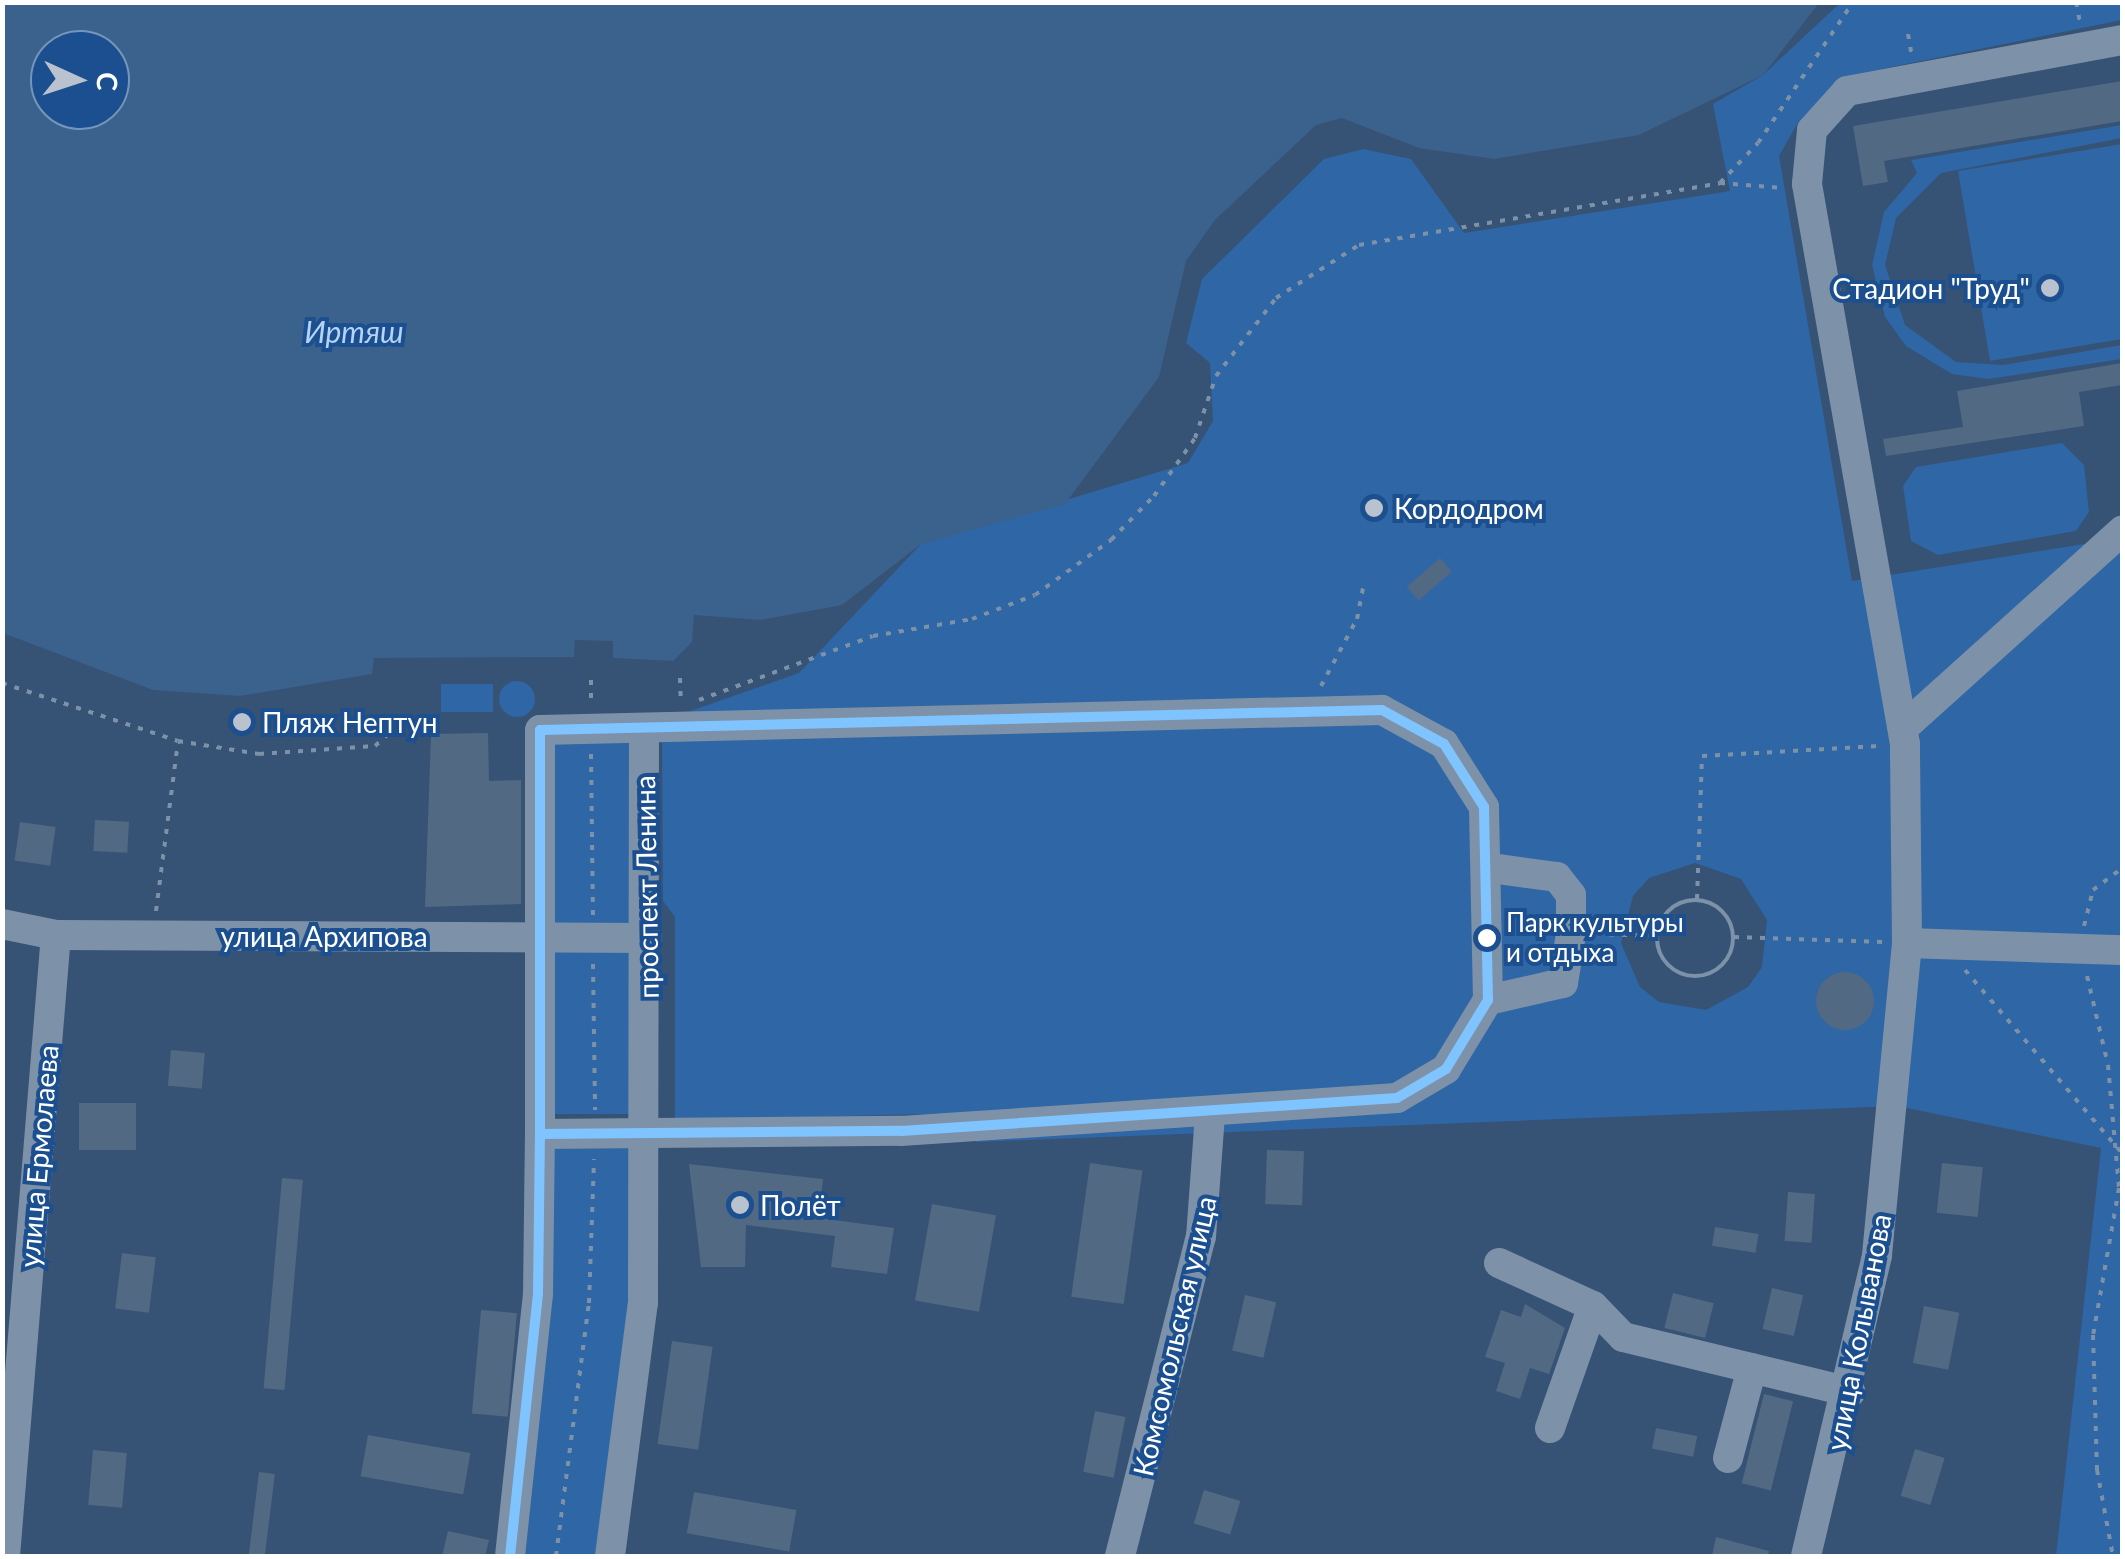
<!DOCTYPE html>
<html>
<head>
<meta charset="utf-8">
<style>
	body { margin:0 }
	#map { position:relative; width:2125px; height:1559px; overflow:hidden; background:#365274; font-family:Lato,sans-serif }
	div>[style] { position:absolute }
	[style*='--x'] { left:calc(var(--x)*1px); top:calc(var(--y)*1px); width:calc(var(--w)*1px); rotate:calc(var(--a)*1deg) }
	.green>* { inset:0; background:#2f66a5; transform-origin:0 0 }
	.round { border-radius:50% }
	.water>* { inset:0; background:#3b618d }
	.building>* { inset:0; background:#526984; transform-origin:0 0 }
	.path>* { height:4px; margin-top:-2px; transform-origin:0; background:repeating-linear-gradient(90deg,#7d92a8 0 5px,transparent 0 13px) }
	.path>.ring { margin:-2px; padding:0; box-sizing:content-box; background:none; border:4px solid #7d92a8; border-radius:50% }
	.minor>* { height:30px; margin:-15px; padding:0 15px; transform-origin:15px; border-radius:15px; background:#7d92a8 }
	.bus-1>* { height:10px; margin:-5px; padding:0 5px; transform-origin:5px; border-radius:5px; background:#80c4ff }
	.dots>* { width:28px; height:28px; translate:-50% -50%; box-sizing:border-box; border:5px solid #1b4f8f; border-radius:50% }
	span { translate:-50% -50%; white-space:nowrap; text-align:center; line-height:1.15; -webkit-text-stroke:8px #1b4f8f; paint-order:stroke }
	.bus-label { font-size:26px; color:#fff }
	.left { translate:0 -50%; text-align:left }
	.poi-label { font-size:28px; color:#fff }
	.right { translate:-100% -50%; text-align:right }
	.street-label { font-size:28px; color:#fff }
	.water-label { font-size:30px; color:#b5d3f5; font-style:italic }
	.frame { position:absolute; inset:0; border:5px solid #fff; pointer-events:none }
	.north { position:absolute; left:30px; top:30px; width:100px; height:100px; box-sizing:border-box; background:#1b4f8f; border:2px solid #7695bc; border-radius:50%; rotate:93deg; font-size:28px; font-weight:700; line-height:40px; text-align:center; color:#fff }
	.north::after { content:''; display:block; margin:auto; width:35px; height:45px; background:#b9c2ce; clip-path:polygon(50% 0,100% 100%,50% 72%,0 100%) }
</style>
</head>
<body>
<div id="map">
	<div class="green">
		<i style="clip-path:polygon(evenodd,1840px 3px,2122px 3px,2122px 20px,1852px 75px,1796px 126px,1779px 156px,1852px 581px,2122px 538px,2122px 1556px,2056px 1556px,2101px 1148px,1897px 1106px,976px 1142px,972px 1113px,675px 1120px,675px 917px,663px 901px,662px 739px,679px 715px,799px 673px,921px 544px,1188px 463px,1213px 421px,1210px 363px,1186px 343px,1202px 279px,1324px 159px,1363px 149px,1411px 159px,1464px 233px,1730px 191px,1713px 104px,1763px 75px,1840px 3px,1695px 863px,1741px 879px,1767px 920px,1762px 967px,1748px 987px,1706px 1010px,1659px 1002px,1640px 987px,1621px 943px,1633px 896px,1649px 878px,1695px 863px,1840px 3px,1855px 974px,1874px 1004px,1865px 1021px,1838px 1029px,1822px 1019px,1817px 992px,1828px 977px,1855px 974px)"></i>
		<i style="clip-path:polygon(2122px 125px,2122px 138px,1941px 173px,1896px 218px,1885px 265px,1905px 325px,1956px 362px,2003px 365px,2122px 345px,2122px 359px,1988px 379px,1952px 374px,1906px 346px,1885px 317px,1872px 265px,1884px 212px,1917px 173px,1911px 160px)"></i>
		<i style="clip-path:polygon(2122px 144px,2122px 339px,1990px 361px,1958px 171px)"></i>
		<i style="clip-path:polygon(2062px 443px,2084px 465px,2089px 512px,2076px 531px,1938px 555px,1911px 541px,1903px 486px,1916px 467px)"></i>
		<i class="round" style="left:499px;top:681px;width:36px;height:36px"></i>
		<i style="left:441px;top:684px;width:52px;height:28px"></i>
		<i style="left:637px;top:733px;width:197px;height:89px;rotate:89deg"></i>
		<i style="left:550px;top:943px;width:89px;height:171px"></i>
		<i style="clip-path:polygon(640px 1143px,636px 1301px,602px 1556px,518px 1556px,551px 1144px)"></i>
	</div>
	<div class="water">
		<i style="clip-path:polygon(evenodd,2px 3px,3px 2px,1819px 3px,1763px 75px,1639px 135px,1494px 159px,1419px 148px,1342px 118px,1316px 125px,1215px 220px,1186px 261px,1159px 377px,1065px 504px,921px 544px,842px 605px,760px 620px,694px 615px,692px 642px,673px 661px,613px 658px,613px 641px,575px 640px,574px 657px,374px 658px,372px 674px,240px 696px,153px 690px,3px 633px,2px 3px,50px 50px,110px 50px,110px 110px,50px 110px,50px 50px)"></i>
	</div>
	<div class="building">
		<i style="clip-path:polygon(2122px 81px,2122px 121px,1884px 161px,1888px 182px,1863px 186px,1853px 126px)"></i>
		<i style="clip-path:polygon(2122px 363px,2122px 385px,2079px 392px,2084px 426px,1886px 456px,1883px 439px,1963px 427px,1957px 391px)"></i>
		<i style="left:1440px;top:558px;width:18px;height:44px;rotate:49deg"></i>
		<i style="clip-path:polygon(488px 733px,489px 781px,521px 780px,521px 904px,425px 907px,431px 734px)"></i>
		<i style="left:95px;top:820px;width:34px;height:31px;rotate:3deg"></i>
		<i style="left:20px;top:822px;width:36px;height:39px;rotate:8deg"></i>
		<i class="round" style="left:1816px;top:972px;width:58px;height:58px"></i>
		<i style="left:171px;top:1050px;width:34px;height:36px;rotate:5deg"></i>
		<i style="left:79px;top:1103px;width:57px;height:47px"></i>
		<i style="left:1267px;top:1150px;width:37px;height:54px;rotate:2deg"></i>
		<i style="left:1090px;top:1163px;width:53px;height:135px;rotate:8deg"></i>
		<i style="left:1942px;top:1163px;width:41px;height:50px;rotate:6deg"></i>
		<i style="clip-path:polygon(689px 1164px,823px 1179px,819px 1218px,894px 1228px,887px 1274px,831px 1267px,835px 1236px,746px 1225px,745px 1267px,701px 1267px)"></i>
		<i style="left:282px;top:1178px;width:21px;height:211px;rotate:5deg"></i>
		<i style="left:1788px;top:1192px;width:27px;height:49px;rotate:4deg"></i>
		<i style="left:932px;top:1204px;width:65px;height:98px;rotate:10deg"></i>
		<i style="left:1715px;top:1227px;width:44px;height:19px;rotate:9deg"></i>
		<i style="left:122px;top:1253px;width:34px;height:56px;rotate:7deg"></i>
		<i style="left:1772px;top:1288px;width:32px;height:42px;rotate:13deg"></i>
		<i style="left:1673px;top:1293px;width:42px;height:36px;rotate:14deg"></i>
		<i style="left:1245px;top:1295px;width:32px;height:57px;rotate:13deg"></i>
		<i style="clip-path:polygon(1525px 1304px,1565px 1328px,1549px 1374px,1530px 1368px,1520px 1399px,1496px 1391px,1505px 1363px,1485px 1357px,1501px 1310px,1521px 1317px)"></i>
		<i style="left:1924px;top:1306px;width:36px;height:58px;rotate:11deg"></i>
		<i style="left:481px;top:1310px;width:36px;height:104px;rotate:5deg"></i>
		<i style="left:672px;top:1341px;width:41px;height:104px;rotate:8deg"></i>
		<i style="left:1764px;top:1394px;width:30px;height:92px;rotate:14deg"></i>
		<i style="left:1095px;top:1411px;width:31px;height:62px;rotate:11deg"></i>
		<i style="left:1656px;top:1428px;width:42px;height:21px;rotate:11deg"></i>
		<i style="left:368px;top:1435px;width:104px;height:42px;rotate:10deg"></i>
		<i style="left:1915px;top:1449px;width:31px;height:49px;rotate:17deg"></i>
		<i style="left:93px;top:1450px;width:34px;height:55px;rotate:5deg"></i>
		<i style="left:259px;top:1472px;width:16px;height:85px;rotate:7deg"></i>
		<i style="left:1204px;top:1490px;width:38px;height:35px;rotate:17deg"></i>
		<i style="left:694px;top:1492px;width:104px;height:42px;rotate:10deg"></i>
		<i style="clip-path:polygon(448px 1531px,489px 1540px,485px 1556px,442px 1556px)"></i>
		<i style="clip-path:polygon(1716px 1537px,1769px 1551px,1768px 1556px,1712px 1556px)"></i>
	</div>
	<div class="path">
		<i style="--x:2076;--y:2;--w:20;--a:79"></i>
		<i style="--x:1908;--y:34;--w:23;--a:80"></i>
		<i style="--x:1720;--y:183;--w:55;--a:-46.5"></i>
		<i style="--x:1758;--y:143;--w:170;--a:-56"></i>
		<i style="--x:680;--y:678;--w:26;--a:88"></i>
		<i style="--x:591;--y:680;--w:25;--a:90"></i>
		<i style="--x:2;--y:683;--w:185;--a:18.2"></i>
		<i style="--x:178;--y:741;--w:82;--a:9.1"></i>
		<i style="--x:259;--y:754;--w:116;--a:-3.9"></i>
		<i style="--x:375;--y:746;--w:28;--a:-42"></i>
		<i style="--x:1321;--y:686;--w:76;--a:-61.8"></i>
		<i style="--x:1357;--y:619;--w:38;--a:-79"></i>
		<i style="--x:699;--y:700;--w:185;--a:-20.2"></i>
		<i style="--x:873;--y:636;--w:100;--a:-9.7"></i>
		<i style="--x:972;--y:619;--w:67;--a:-20.9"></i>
		<i style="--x:1035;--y:595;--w:94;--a:-35.9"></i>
		<i style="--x:1111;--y:540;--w:62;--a:-45.7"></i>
		<i style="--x:1154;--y:496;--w:71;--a:-54.7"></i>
		<i style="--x:1195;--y:438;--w:65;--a:-71.3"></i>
		<i style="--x:1216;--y:376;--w:98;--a:-52.4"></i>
		<i style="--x:1276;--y:298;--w:98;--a:-32.6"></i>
		<i style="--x:1359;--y:245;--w:366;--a:-9.7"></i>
		<i style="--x:1720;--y:183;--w:62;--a:4.6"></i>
		<i style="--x:591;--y:754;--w:161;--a:89.3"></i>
		<i style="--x:1697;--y:899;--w:143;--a:-88"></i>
		<i style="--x:1702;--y:756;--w:177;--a:-3.2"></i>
		<i class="ring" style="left:1657px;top:900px;width:72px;height:72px"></i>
		<i style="--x:156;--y:911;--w:170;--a:-82.6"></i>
		<i style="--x:2084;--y:926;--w:37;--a:-76"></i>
		<i style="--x:2093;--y:890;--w:36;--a:-37"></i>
		<i style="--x:1596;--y:934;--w:60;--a:1.9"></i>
		<i style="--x:1734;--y:937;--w:150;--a:1.9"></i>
		<i style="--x:593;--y:964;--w:146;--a:89.2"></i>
		<i style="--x:1965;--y:970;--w:241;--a:49.4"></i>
		<i style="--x:2087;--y:976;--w:91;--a:76.7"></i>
		<i style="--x:2108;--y:1065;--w:123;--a:84.9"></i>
		<i style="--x:2119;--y:1188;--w:149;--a:100"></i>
		<i style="--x:2093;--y:1335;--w:135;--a:88.3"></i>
		<i style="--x:2097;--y:1470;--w:87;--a:79.5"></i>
		<i style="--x:556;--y:1556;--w:255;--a:-82.6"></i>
		<i style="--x:589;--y:1303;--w:144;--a:-88"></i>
	</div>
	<div class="minor">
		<i style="--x:1903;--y:728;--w:295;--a:-42"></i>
		<i style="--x:2;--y:924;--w:55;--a:11.5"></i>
		<i style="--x:56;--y:935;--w:591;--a:0.29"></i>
		<i style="--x:1907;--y:943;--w:215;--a:1.9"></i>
		<i style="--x:1488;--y:1000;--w:77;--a:-12.8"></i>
		<i style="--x:1563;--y:983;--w:50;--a:-80.7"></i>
		<i style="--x:1571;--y:934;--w:39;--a:-90"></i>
		<i style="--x:1571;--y:895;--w:23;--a:-128"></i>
		<i style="--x:1557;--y:877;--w:68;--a:-172.3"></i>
		<i style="--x:1499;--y:1263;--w:103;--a:24.6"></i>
		<i style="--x:1593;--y:1306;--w:43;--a:45.9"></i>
		<i style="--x:1623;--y:1337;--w:234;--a:13.6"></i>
		<i style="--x:1550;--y:1428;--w:129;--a:-70.6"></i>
		<i style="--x:1728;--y:1458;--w:93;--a:-75.1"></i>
		<i style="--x:5;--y:1556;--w:623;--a:-85.31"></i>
		<i style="--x:510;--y:1556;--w:263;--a:-83.9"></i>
		<i style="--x:538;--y:1294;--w:160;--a:-89.3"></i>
		<i style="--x:540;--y:1134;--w:361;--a:-0.5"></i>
		<i style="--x:901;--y:1131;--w:497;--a:-3.8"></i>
		<i style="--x:1397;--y:1098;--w:57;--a:-30.6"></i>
		<i style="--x:1446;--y:1069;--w:81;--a:-58.7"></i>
		<i style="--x:1488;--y:1000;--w:193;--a:-91.2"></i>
		<i style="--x:1484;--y:807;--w:75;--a:-122.4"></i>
		<i style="--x:1444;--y:744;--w:71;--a:-151.3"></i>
		<i style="--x:1382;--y:710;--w:842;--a:178.64"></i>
		<i style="--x:540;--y:730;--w:404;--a:90"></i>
		<i style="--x:610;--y:1556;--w:255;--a:-82.6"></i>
		<i style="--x:643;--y:1303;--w:574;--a:-89.9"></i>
		<i style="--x:1120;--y:1556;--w:329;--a:-75.8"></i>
		<i style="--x:1201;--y:1237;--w:124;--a:-85.8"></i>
		<i style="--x:1806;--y:1556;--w:309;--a:-76.7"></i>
		<i style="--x:1877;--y:1255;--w:313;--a:-84.5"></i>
		<i style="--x:1907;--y:943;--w:199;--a:-90.6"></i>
		<i style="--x:1905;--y:744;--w:569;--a:-99.93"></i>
		<i style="--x:1807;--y:184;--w:54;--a:-84.7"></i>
		<i style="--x:1812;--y:130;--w:52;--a:-48.1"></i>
		<i style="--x:1847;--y:91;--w:280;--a:-10.5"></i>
	</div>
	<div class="bus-1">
		<i style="--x:510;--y:1556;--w:263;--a:-83.9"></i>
		<i style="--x:538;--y:1294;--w:160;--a:-89.3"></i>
		<i style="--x:540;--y:1134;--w:361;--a:-0.5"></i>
		<i style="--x:901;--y:1131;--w:497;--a:-3.8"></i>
		<i style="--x:1397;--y:1098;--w:57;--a:-30.6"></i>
		<i style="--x:1446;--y:1069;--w:81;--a:-58.7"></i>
		<i style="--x:1488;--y:1000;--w:193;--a:-91.2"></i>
		<i style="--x:1484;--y:807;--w:75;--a:-122.4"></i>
		<i style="--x:1444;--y:744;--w:71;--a:-151.3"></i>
		<i style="--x:1382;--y:710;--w:842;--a:178.64"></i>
		<i style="--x:540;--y:730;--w:404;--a:90"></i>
	</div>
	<div class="dots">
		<i style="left:2050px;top:288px;background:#b9c2ce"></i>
		<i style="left:1374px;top:508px;background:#b9c2ce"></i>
		<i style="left:242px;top:722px;background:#b9c2ce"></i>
		<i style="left:1487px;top:938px;background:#fff"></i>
		<i style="left:740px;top:1205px;background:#b9c2ce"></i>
	</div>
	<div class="bus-label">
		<span class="left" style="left:1506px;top:938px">Парк культуры<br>и отдыха</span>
	</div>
	<div class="poi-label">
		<span class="right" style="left:2030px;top:288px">Стадион "Труд"</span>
		<span class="left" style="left:1394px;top:508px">Кордодром</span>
		<span class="left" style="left:262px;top:722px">Пляж Нептун</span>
		<span class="left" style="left:760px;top:1205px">Полёт</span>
	</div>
	<div class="street-label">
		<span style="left:646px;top:887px;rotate:-91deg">проспект Ленина</span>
		<span style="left:324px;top:936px">улица Архипова</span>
		<span style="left:38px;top:1156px;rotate:-85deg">улица Ермолаева</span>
		<span style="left:1858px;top:1332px;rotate:-79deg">улица Колыванова</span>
		<span style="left:1174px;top:1336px;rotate:-77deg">Комсомольская улица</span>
	</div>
	<div class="water-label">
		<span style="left:354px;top:331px">Иртяш</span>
	</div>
	<div class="frame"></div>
	<div class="north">С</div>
</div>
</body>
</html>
